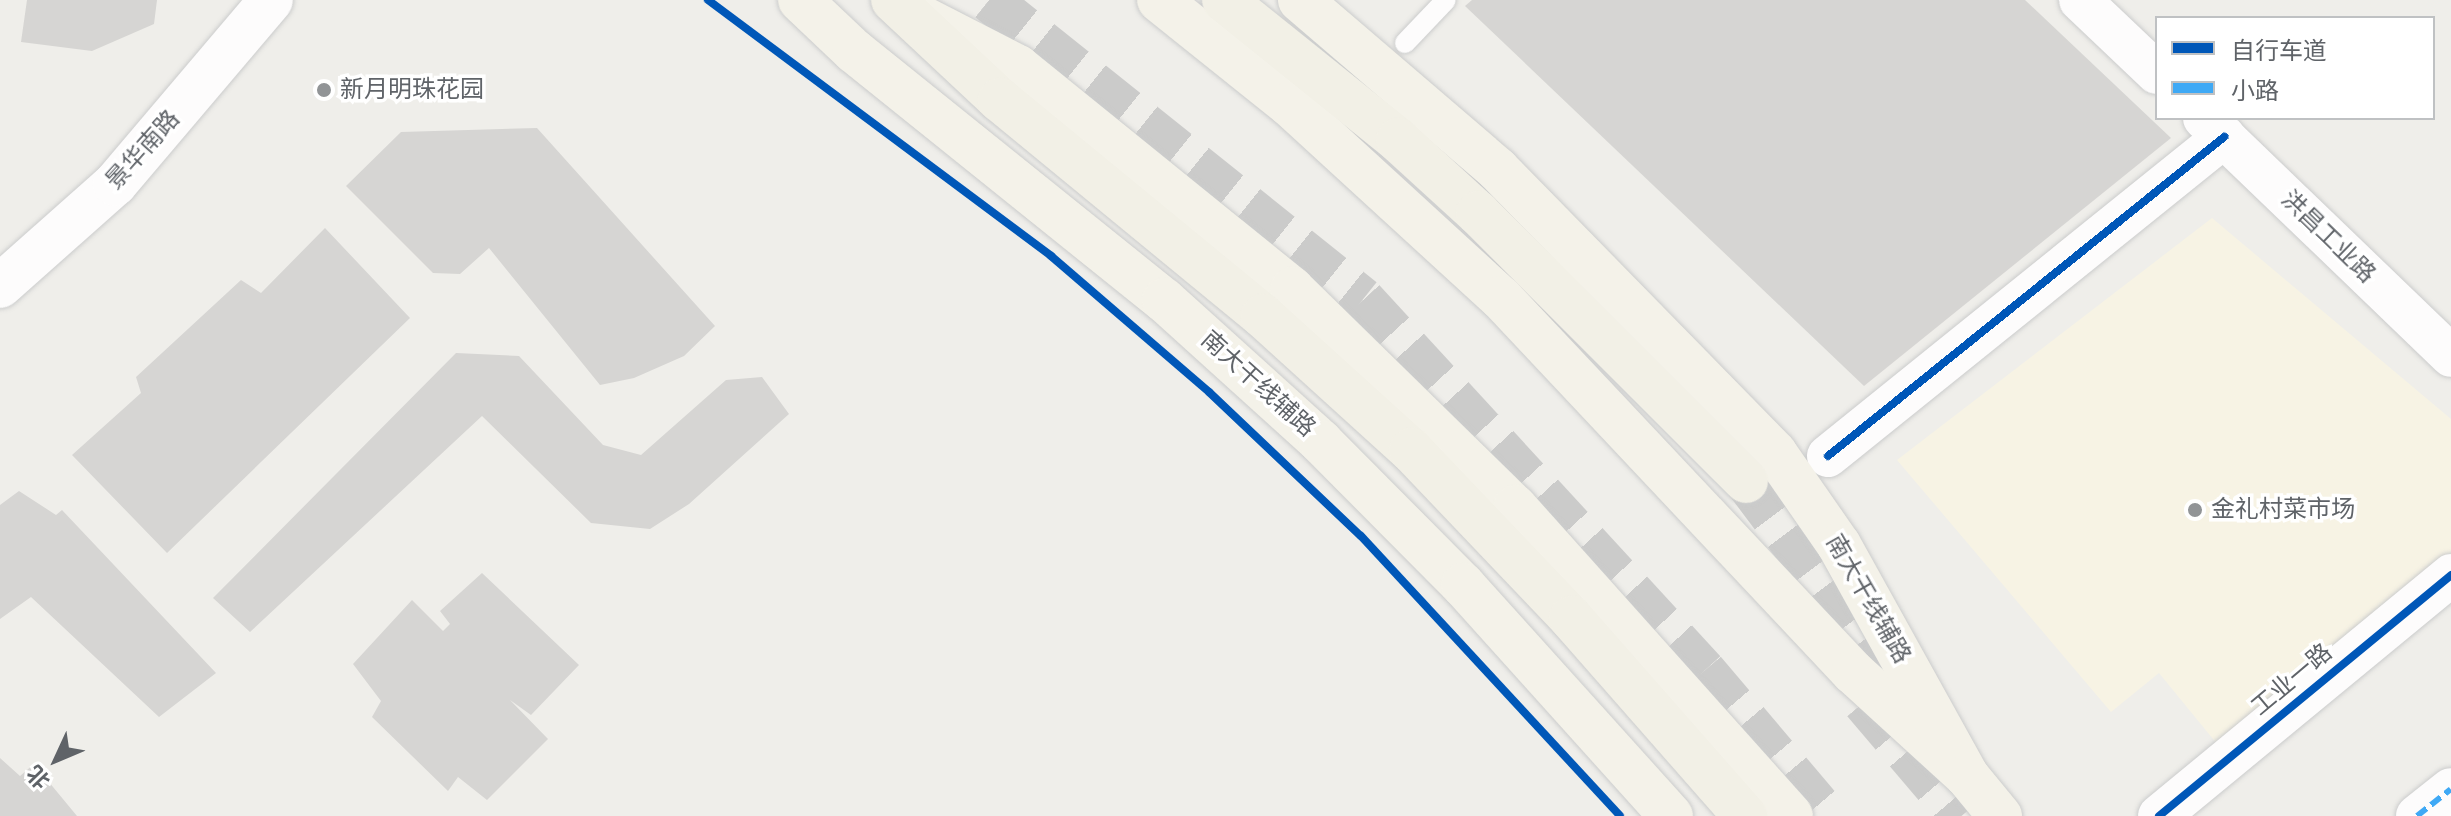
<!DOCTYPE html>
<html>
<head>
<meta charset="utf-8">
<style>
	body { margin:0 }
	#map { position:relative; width:2451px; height:816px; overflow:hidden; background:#efeeea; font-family:"Roboto Condensed","Noto Sans SC",sans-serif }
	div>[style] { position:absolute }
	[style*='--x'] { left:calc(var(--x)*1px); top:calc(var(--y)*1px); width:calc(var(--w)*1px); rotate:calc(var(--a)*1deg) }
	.commercial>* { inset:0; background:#f7f3e4 }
	.building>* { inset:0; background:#d6d5d3 }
	.trunk-tunnel>* { height:44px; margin-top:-22px; transform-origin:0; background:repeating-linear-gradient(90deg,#cbcbca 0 44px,transparent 0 66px) }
	.roads { filter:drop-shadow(0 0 2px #cbcccc) drop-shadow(0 0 2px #cbcccc) }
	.service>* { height:20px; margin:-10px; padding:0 10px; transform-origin:10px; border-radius:10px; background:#fdfcfc }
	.minor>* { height:42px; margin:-21px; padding:0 21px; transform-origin:21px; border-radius:21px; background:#fdfcfc }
	.secondary>* { height:44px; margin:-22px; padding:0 22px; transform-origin:22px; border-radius:22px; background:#fdfcfc }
	.primary>* { height:44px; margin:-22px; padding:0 22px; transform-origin:22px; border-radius:22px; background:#f4f2e9 }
	.trunk>* { height:44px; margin:-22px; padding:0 22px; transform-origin:22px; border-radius:22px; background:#f2f0e6 }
	.quiet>* { height:6px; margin-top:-3px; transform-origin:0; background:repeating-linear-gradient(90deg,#3fa9f5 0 12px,transparent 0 18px) }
	.cycleway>* { height:8px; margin:-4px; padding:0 4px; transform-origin:4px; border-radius:4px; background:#0057b8 }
	.dots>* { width:22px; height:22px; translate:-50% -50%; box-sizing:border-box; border:4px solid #fff; border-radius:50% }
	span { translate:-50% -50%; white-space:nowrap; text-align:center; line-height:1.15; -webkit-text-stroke:7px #fff; paint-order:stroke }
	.poi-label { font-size:24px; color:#5f6368 }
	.left { translate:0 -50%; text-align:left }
	.street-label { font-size:24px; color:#5f6368 }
	.legend { position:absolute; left:2155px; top:16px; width:280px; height:104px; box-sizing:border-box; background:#fff; border:2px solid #bfc1c3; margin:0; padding:10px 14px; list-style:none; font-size:24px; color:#5f6368 }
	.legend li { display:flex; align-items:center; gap:16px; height:40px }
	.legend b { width:40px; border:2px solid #bfc1c3 }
	.north { position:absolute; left:16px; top:720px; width:80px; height:80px; -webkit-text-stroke:6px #fff; paint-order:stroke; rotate:226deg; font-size:22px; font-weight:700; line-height:32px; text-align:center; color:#5f6368 }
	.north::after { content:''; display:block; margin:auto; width:28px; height:36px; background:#5f6368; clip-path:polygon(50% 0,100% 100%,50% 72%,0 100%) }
</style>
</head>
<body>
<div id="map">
	<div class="commercial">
		<i style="clip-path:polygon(2212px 218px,2451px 419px,2451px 560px,2222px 750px,2159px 673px,2111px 712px,1897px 460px)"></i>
	</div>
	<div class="building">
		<i style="clip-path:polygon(27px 0,157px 0,154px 24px,92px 51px,21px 42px)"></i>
		<i style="clip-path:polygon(1472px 0,2025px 0,2171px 138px,1864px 386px,1465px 6px)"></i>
		<i style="clip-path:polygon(537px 128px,715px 326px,684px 356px,634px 378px,600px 385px,489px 248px,460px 274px,433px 273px,346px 186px,401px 132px)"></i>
		<i style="clip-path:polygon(325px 228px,410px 318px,167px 553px,72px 455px,141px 393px,136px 377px,241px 280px,261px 293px)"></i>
		<i style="clip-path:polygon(456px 353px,519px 356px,603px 445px,641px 455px,726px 380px,762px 377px,789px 414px,689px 504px,650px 529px,591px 523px,482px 416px,250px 632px,213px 598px)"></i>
		<i style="clip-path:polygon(19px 491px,56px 515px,62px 510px,216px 673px,159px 717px,31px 597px,0 619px,0 505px)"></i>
		<i style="clip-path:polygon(482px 573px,579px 665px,531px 715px,510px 700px,548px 739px,487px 800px,458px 777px,448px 791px,372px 717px,381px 701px,353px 664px,412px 600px,443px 631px,450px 624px,440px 611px)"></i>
		<i style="clip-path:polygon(0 758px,20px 776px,34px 764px,77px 816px,0 816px)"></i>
	</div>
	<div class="trunk-tunnel">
		<i style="--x:989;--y:0;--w:479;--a:38.7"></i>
		<i style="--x:1363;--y:300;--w:504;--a:47.41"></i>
		<i style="--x:1704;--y:671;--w:190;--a:49.7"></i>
		<i style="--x:1746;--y:481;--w:272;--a:53.2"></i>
		<i style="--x:1864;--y:702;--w:150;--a:49.6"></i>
	</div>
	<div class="roads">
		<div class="service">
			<i style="--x:1405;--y:43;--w:59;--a:-46.4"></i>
		</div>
		<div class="minor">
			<i style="--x:2080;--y:0;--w:106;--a:43.5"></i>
			<i style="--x:2204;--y:118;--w:343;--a:43.9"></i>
			<i style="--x:1828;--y:456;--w:509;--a:-38.85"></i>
			<i style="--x:2159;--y:816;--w:379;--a:-39.5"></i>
			<i style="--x:2417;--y:816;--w:43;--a:-38.5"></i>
		</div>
		<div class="secondary">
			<i style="--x:0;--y:286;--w:154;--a:-41.6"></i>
			<i style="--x:115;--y:184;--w:241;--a:-49.7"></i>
		</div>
		<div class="primary">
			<i style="--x:800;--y:0;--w:74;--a:43.4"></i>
			<i style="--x:854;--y:51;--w:398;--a:38.8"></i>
			<i style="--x:1164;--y:300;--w:212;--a:42.1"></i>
			<i style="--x:1321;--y:442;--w:202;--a:45.2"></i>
			<i style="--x:1463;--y:585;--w:311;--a:48"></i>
			<i style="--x:1159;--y:0;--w:166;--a:38.7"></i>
			<i style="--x:1289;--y:104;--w:287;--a:42.5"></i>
			<i style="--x:1501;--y:298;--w:514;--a:46.74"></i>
			<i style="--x:1853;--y:672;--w:154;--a:42.4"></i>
			<i style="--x:1300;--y:0;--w:260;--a:40.6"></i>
			<i style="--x:1497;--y:169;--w:397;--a:45.6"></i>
			<i style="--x:1775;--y:453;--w:112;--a:55.2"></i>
			<i style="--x:1839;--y:545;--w:264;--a:61"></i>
			<i style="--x:1967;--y:776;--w:52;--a:50.5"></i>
			<i style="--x:911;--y:12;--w:120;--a:27.2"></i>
			<i style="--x:1018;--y:67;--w:353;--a:39"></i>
			<i style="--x:1292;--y:289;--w:312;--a:44.4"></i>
			<i style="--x:1515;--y:507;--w:414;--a:48.2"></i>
		</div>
		<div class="trunk">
			<i style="--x:893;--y:0;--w:146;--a:43.1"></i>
			<i style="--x:1000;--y:100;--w:340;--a:39.4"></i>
			<i style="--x:1263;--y:316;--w:200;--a:42.2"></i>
			<i style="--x:1411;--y:450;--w:232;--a:46.4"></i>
			<i style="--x:1571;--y:618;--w:264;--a:48.7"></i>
			<i style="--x:1224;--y:0;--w:223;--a:38.8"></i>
			<i style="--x:1398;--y:140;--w:108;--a:42.4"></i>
			<i style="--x:1478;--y:213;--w:379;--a:45"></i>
		</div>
	</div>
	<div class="quiet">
		<i style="--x:2417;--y:816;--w:43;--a:-38.5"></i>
	</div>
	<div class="cycleway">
		<i style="--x:708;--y:0;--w:428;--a:36.7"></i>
		<i style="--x:1051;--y:256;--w:208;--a:40.7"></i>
		<i style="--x:1209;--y:392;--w:209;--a:43.5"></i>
		<i style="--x:1361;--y:536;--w:381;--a:47.2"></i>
		<i style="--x:1828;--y:456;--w:509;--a:-38.85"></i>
		<i style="--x:2159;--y:816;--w:379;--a:-39.5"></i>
	</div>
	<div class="dots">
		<i style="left:324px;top:90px;background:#919496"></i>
		<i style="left:2195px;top:510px;background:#919496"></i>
	</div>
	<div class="poi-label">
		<span class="left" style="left:340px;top:90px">新月明珠花园</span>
		<span class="left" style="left:2211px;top:510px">金礼村菜市场</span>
	</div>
	<div class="street-label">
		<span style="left:143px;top:150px;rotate:-48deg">景华南路</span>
		<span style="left:2328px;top:237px;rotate:44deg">洪昌工业路</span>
		<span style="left:1258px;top:384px;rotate:42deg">南大干线辅路</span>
		<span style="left:1868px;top:599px;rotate:60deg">南大干线辅路</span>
		<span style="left:2292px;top:680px;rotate:-40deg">工业一路</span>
	</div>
	<ul class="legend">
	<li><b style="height:10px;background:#0057b8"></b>自行车道</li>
	<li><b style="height:10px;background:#3fa9f5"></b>小路</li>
	</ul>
	<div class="north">北</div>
</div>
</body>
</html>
